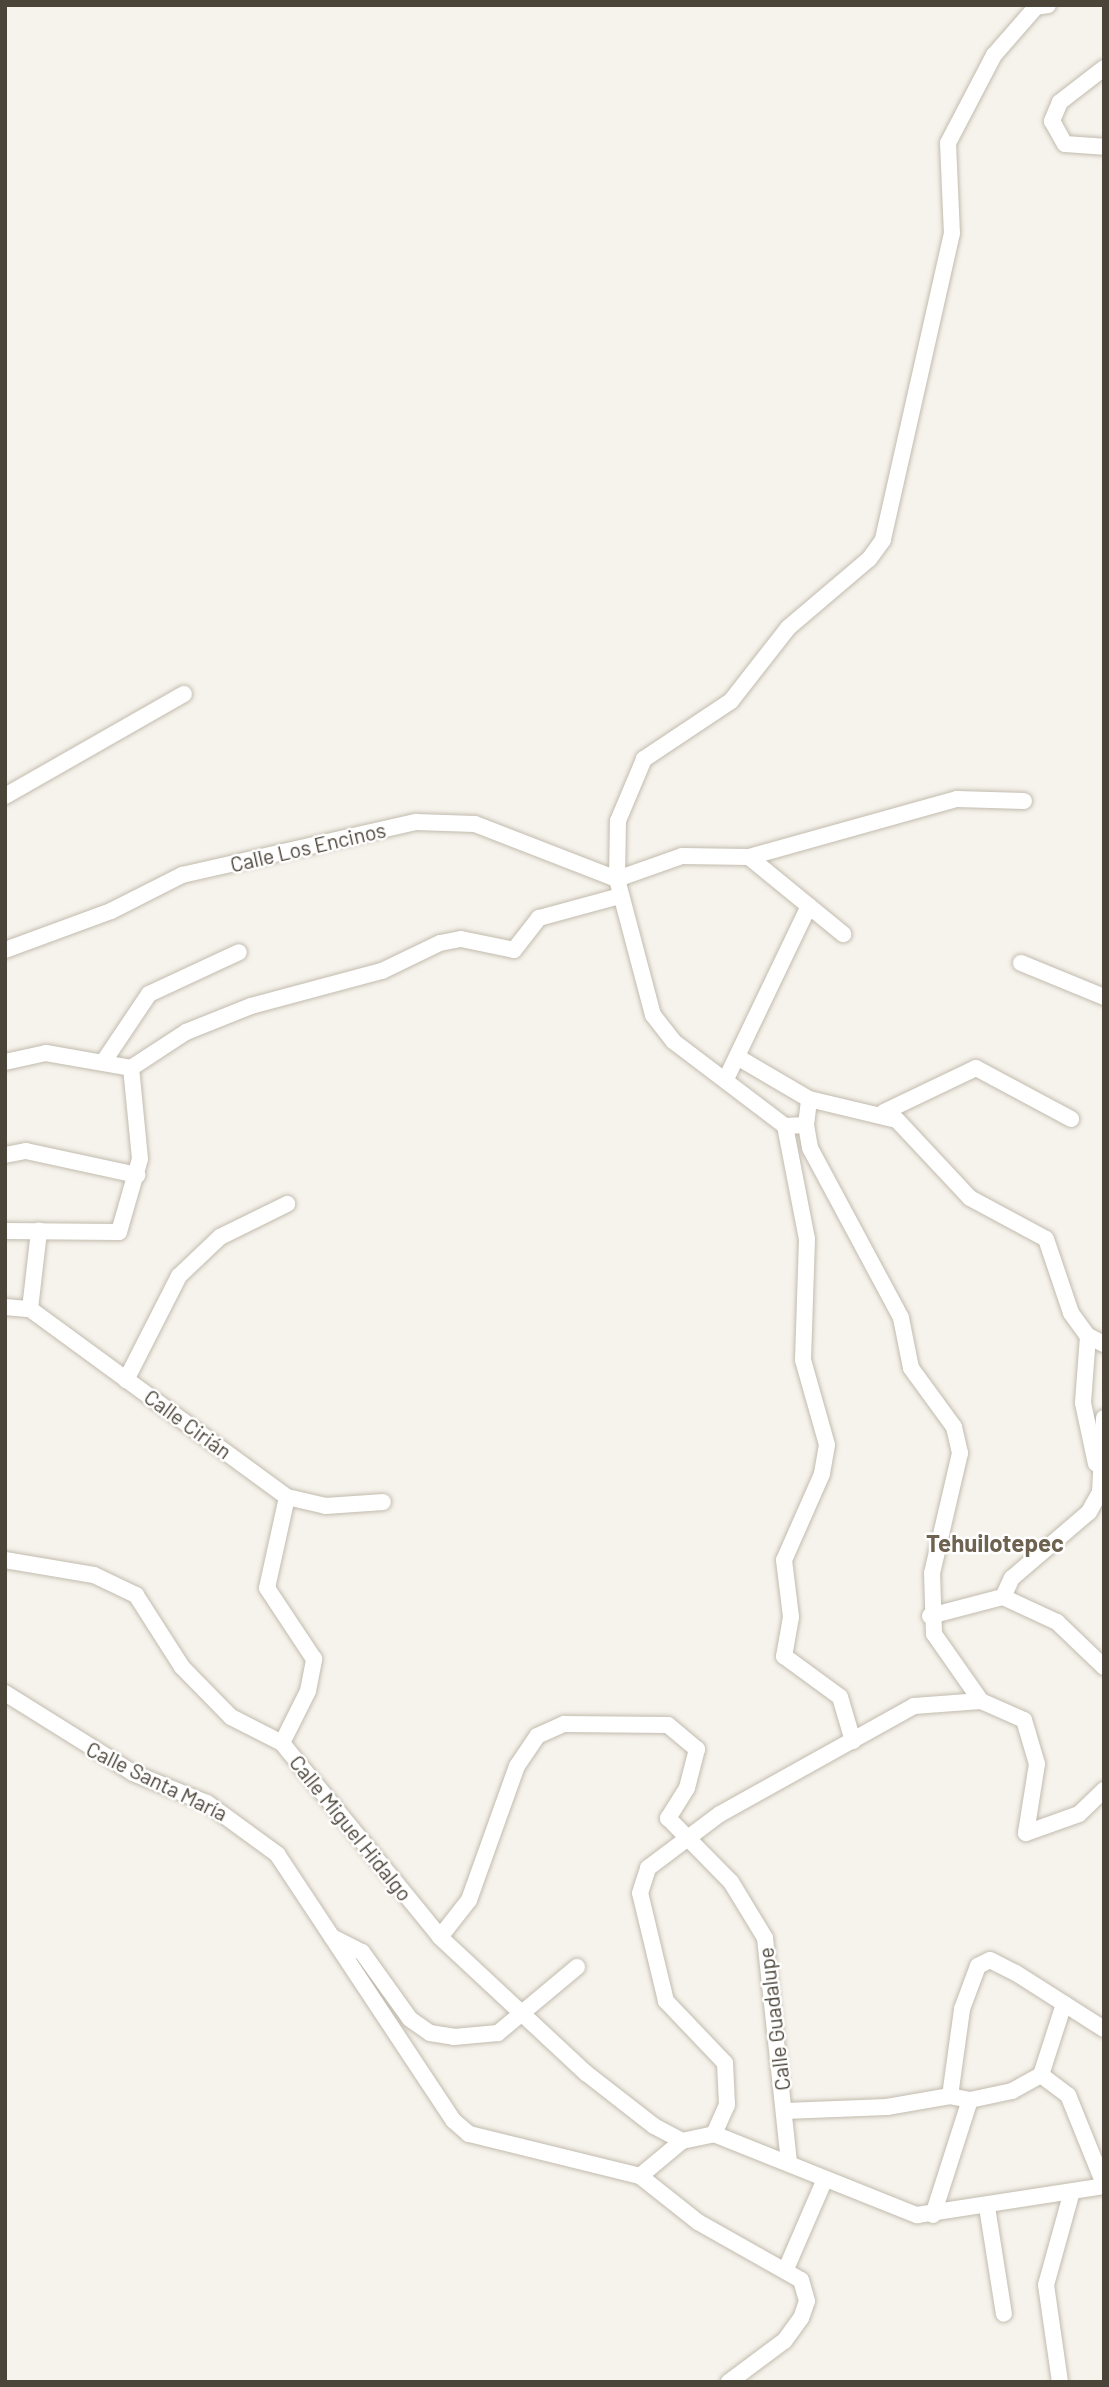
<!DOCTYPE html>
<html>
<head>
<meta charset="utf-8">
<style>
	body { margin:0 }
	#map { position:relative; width:1109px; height:2387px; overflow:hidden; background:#f6f3ec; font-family:Barlow,sans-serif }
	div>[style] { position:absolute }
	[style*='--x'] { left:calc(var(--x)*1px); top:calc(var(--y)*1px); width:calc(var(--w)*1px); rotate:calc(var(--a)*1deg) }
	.roads { filter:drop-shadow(0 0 2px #c2bbae) drop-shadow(0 0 2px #c2bbae) }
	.street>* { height:16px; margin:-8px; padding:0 8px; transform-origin:8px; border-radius:8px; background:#fff }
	span { translate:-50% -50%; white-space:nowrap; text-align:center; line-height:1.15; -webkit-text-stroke:5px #fff; paint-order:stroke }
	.street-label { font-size:21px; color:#4b4439 }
	.quarter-label { font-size:24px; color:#6e6250; font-weight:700 }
	.frame { position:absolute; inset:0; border:7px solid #4b4439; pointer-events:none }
</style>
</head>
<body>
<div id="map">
	<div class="roads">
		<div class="street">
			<i style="--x:1048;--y:5;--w:12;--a:171"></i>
			<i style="--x:1036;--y:7;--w:64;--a:131.2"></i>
			<i style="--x:994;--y:55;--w:99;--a:117.6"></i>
			<i style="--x:948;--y:143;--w:90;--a:87.5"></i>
			<i style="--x:952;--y:233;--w:315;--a:102.7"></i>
			<i style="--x:883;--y:540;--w:24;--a:126"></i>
			<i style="--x:869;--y:559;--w:106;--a:139.6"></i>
			<i style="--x:788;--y:628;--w:93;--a:128"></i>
			<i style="--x:731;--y:701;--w:105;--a:146.3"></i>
			<i style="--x:644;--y:759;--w:67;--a:112.8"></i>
			<i style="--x:618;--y:821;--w:58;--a:91"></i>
			<i style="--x:617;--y:879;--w:141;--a:75.2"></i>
			<i style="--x:653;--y:1015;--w:33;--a:52"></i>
			<i style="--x:673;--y:1041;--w:141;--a:37.2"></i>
			<i style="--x:785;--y:1126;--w:21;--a:-3"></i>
			<i style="--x:806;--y:1125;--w:26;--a:-83"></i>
			<i style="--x:809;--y:1099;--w:90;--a:13.4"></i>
			<i style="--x:897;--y:1120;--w:107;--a:46.9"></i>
			<i style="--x:970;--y:1198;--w:86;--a:28.3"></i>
			<i style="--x:1046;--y:1239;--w:78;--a:71.3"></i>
			<i style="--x:1071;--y:1313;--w:29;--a:54"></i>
			<i style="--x:1088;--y:1336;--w:18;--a:27"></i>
			<i style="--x:1104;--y:68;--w:56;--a:142.3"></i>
			<i style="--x:1060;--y:102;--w:21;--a:113"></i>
			<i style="--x:1052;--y:121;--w:26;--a:61"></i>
			<i style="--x:1065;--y:144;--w:39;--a:4"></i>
			<i style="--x:5;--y:796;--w:206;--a:-29.7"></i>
			<i style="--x:749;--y:857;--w:122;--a:39.3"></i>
			<i style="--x:617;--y:879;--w:69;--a:-19.5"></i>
			<i style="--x:682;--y:856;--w:67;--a:0.9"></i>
			<i style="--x:749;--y:857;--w:216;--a:-15.6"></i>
			<i style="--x:957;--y:799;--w:67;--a:1.7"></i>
			<i style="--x:5;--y:950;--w:113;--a:-20.2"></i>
			<i style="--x:111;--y:911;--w:80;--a:-26.9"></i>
			<i style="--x:182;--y:875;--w:240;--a:-12.8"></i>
			<i style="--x:416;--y:822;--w:59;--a:1.9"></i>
			<i style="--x:475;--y:824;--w:152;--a:21.2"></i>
			<i style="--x:1021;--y:963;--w:90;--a:22.3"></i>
			<i style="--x:739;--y:1058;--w:81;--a:30.4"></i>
			<i style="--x:104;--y:1061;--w:81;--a:-56.1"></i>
			<i style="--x:149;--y:994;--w:99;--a:-25"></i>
			<i style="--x:5;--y:1062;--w:42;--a:-12.4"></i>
			<i style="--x:46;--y:1053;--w:86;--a:10"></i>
			<i style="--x:131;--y:1068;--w:66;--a:-33.2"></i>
			<i style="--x:186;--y:1032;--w:70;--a:-21.8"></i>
			<i style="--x:251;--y:1006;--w:136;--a:-15"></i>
			<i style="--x:382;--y:971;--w:64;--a:-25.8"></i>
			<i style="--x:440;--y:943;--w:21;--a:-11"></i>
			<i style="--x:461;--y:939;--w:54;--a:11.7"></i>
			<i style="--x:514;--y:950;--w:41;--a:-52"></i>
			<i style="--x:539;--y:918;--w:84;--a:-15.2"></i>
			<i style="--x:726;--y:1079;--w:192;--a:-64.4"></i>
			<i style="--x:884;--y:1112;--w:102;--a:-25.6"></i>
			<i style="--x:976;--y:1068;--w:108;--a:28.2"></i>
			<i style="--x:806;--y:1125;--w:23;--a:80"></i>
			<i style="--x:810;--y:1148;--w:193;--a:61.8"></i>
			<i style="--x:901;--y:1318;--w:51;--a:78.7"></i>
			<i style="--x:911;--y:1368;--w:73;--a:53.9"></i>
			<i style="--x:954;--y:1427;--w:27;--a:77"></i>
			<i style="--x:960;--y:1453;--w:123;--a:103.1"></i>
			<i style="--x:932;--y:1573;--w:61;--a:88.1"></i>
			<i style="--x:934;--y:1634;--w:82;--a:55"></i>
			<i style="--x:981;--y:1701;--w:47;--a:23.8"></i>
			<i style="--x:1024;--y:1720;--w:46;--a:73.5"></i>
			<i style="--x:1037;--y:1764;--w:70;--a:99.1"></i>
			<i style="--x:1026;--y:1833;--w:56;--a:-19.7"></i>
			<i style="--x:1079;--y:1814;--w:35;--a:-44"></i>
			<i style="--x:785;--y:1126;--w:115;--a:79"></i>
			<i style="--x:807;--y:1239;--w:121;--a:91.9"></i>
			<i style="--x:803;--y:1360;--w:88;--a:74.2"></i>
			<i style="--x:827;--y:1445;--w:29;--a:100"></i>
			<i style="--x:822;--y:1474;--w:94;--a:113.8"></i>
			<i style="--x:784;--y:1560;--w:57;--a:83"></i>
			<i style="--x:791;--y:1617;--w:40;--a:100"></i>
			<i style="--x:784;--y:1656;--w:69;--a:36.2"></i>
			<i style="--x:840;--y:1697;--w:46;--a:73.5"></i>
			<i style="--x:5;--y:1155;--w:21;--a:-11"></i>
			<i style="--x:26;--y:1151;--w:114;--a:12.2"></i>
			<i style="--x:5;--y:1231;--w:114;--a:0.5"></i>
			<i style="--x:119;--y:1232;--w:76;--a:-74"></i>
			<i style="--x:140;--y:1159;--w:91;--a:-95.6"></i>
			<i style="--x:5;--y:1307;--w:25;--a:5"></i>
			<i style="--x:30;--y:1309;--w:318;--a:36.2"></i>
			<i style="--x:287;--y:1497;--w:40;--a:13"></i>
			<i style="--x:326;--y:1506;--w:57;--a:-4"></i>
			<i style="--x:30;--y:1309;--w:79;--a:-83.4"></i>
			<i style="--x:1088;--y:1336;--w:67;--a:94.3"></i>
			<i style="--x:1083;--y:1403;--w:62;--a:78"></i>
			<i style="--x:126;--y:1380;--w:117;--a:-63"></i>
			<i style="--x:179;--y:1276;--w:57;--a:-43.6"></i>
			<i style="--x:220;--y:1237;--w:75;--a:-26.2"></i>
			<i style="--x:5;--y:1560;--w:90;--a:9.6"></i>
			<i style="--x:94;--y:1575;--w:47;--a:25.5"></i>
			<i style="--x:136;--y:1595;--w:85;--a:57.4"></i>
			<i style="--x:182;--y:1667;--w:70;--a:45.6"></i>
			<i style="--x:231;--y:1717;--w:57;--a:27"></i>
			<i style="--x:282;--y:1743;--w:250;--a:50.8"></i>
			<i style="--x:440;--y:1937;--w:200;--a:43"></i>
			<i style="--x:586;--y:2073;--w:86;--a:37.9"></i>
			<i style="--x:654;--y:2126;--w:32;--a:28"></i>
			<i style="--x:682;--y:2141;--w:33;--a:-12"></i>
			<i style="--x:714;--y:2134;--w:219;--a:21.8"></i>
			<i style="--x:917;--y:2215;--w:189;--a:-8.8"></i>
			<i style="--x:1003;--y:1597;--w:60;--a:24.8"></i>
			<i style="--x:1057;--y:1622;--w:65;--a:43.8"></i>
			<i style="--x:930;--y:1616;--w:75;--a:-14.6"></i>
			<i style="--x:1003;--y:1597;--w:21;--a:-65"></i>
			<i style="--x:1012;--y:1578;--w:101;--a:-40.6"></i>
			<i style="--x:1089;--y:1512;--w:23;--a:-61"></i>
			<i style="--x:1100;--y:1492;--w:74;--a:-86.9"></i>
			<i style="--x:5;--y:1693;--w:151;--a:32"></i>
			<i style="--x:133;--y:1773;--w:80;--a:22.1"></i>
			<i style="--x:207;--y:1803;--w:87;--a:36.1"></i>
			<i style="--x:277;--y:1854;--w:320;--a:56.5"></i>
			<i style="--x:454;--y:2121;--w:20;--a:41"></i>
			<i style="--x:469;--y:2134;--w:176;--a:13.8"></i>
			<i style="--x:640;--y:2176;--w:74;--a:38.4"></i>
			<i style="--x:698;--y:2222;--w:118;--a:29.4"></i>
			<i style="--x:801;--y:2280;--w:22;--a:74"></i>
			<i style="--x:807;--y:2301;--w:18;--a:109"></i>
			<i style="--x:801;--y:2318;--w:29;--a:126"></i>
			<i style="--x:784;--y:2341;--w:69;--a:143.3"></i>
			<i style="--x:282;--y:1743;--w:58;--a:-63.4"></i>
			<i style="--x:308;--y:1691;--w:33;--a:-79"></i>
			<i style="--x:314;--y:1659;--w:85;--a:-123.5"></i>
			<i style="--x:267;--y:1588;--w:93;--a:-77.6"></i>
			<i style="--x:332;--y:1937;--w:34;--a:27"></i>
			<i style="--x:362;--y:1952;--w:82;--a:54.4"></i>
			<i style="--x:410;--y:2019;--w:24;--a:35"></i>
			<i style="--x:430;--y:2033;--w:24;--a:9"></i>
			<i style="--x:454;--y:2037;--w:44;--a:-5.2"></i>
			<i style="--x:498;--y:2033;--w:103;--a:-39.9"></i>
			<i style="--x:440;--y:1937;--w:47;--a:-51.9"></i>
			<i style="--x:469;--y:1900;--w:142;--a:-70.3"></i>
			<i style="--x:517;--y:1766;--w:36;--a:-56"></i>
			<i style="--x:537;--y:1736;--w:30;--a:-24"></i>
			<i style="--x:564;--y:1724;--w:104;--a:0.6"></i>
			<i style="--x:668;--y:1725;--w:38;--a:40"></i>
			<i style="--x:697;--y:1749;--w:40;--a:104.4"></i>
			<i style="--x:687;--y:1788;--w:36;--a:122"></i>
			<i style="--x:668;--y:1818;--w:90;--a:45.5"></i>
			<i style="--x:731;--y:1882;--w:66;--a:58.7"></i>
			<i style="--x:765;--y:1938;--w:226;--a:83.9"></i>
			<i style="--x:1041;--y:2075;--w:34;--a:37"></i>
			<i style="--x:1068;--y:2095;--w:96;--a:68"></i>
			<i style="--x:970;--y:2100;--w:43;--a:-12.1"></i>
			<i style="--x:1012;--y:2091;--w:33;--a:-29"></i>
			<i style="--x:1041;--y:2075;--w:75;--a:-72.1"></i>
			<i style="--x:785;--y:2111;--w:102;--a:-2.2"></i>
			<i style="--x:887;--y:2107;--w:64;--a:-9.9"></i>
			<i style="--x:714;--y:2134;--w:32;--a:-66"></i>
			<i style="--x:727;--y:2105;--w:42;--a:-92.7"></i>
			<i style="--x:725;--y:2063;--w:86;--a:-133.6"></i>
			<i style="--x:666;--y:2001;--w:111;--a:-103.5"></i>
			<i style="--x:640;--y:1893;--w:26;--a:-72"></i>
			<i style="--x:648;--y:1868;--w:90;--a:-36.9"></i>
			<i style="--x:720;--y:1814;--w:222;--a:-29.1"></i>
			<i style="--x:914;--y:1706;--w:67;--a:-4.3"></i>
			<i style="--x:640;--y:2176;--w:55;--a:-39.8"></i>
			<i style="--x:987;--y:2207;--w:108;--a:81"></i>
			<i style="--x:933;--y:2215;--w:121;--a:-72.2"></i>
			<i style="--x:970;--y:2100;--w:20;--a:-169"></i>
			<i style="--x:950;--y:2096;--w:88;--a:-82.1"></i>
			<i style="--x:962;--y:2009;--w:46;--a:-69.6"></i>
			<i style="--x:978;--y:1966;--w:13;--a:-27"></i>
			<i style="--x:990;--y:1960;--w:29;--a:27"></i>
			<i style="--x:1016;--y:1973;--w:104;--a:32.5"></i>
			<i style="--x:786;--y:2269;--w:98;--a:-66.6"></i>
			<i style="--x:1060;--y:2382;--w:98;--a:-98.2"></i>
			<i style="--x:1046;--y:2285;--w:93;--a:-74.5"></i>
		</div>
	</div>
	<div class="street-label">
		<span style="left:308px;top:847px;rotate:-13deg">Calle Los Encinos</span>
		<span style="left:188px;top:1424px;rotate:36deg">Calle Cirián</span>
		<span style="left:157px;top:1781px;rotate:26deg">Calle Santa María</span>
		<span style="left:351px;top:1828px;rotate:51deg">Calle Miguel Hidalgo</span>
		<span style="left:774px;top:2019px;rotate:-97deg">Calle Guadalupe</span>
	</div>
	<div class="quarter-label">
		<span style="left:995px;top:1543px">Tehuilotepec</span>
	</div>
	<div class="frame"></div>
</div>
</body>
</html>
